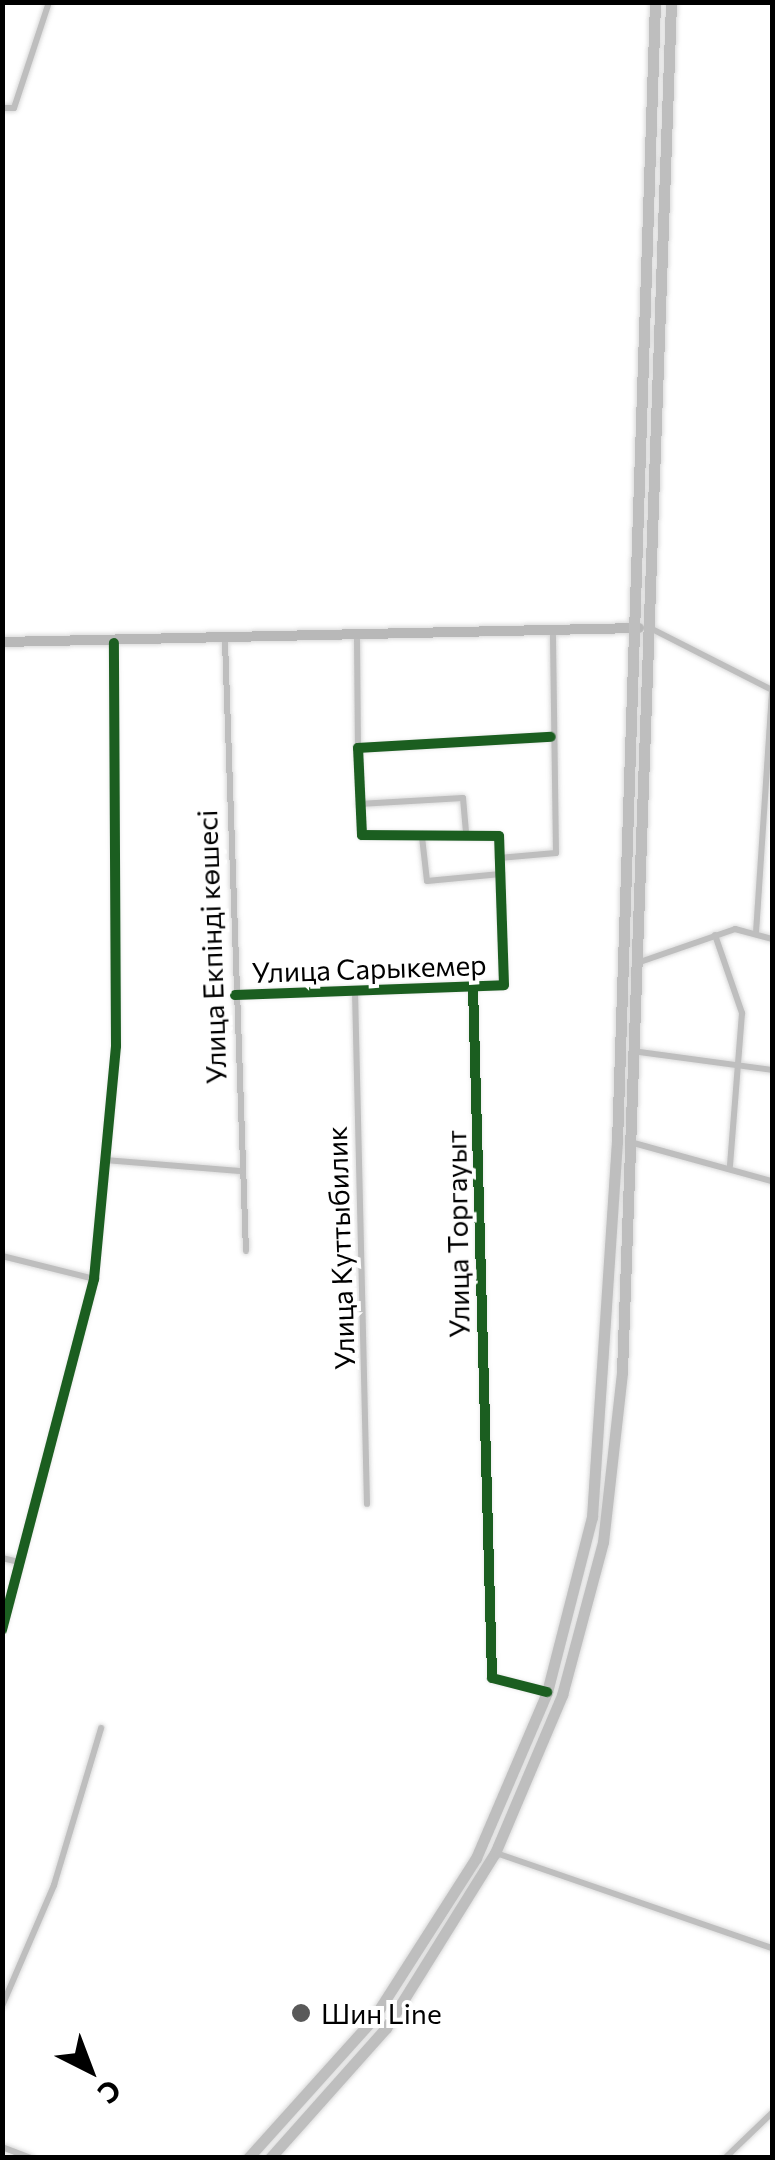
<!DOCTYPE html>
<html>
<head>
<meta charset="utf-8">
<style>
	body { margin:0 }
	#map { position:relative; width:775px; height:2160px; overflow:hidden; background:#fff; font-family:Commissioner,sans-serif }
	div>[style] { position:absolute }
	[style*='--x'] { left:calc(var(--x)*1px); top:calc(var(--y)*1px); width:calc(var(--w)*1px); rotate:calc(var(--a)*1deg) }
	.roads { filter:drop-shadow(0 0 2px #dbdbdb) drop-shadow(0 0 2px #dbdbdb) }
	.minor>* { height:6px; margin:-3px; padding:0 3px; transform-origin:3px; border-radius:3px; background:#bebebe }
	.secondary>* { height:10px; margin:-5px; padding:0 5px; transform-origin:5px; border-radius:5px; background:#b8b8b8 }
	.trunk>* { height:11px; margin:-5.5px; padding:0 5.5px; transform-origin:5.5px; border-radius:5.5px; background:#bebebe }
	.cycleway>* { height:10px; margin:-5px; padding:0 5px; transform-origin:5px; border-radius:5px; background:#1b5e20 }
	.dots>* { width:28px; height:28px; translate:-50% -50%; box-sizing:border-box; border:5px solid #fff; border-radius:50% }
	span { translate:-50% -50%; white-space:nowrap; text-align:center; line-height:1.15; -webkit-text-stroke:8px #fff; paint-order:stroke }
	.street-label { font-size:28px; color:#000 }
	.poi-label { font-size:28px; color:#000 }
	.left { translate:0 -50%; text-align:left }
	.frame { position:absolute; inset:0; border:5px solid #000; pointer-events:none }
	.north { position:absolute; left:40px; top:2020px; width:100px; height:100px; -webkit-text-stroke:8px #fff; paint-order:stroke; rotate:138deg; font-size:28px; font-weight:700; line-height:40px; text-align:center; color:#000 }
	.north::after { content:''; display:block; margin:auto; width:35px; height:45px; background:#000; clip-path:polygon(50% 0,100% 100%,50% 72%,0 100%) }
</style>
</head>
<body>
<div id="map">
	<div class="roads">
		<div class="minor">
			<i style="--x:2;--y:108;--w:12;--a:0"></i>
			<i style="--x:14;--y:108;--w:112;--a:-71.7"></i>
			<i style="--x:650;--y:628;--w:137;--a:26.9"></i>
			<i style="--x:357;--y:638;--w:110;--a:89.5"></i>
			<i style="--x:225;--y:641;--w:610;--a:88.03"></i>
			<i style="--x:359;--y:804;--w:104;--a:-3.3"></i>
			<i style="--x:463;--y:798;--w:35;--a:85"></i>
			<i style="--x:422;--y:837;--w:44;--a:83.5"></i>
			<i style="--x:427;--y:881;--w:74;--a:-5.4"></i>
			<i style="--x:499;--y:858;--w:57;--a:-5"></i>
			<i style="--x:556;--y:853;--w:225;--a:-90.8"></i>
			<i style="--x:756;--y:933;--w:244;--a:-86.2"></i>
			<i style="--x:715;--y:935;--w:83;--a:70.9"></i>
			<i style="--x:742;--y:1013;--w:153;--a:94.5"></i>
			<i style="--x:637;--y:963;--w:104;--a:-19.1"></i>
			<i style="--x:735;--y:929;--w:38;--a:15"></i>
			<i style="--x:473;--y:987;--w:691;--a:88.42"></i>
			<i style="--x:492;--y:1678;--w:57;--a:14.3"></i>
			<i style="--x:355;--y:991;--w:513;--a:88.66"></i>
			<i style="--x:235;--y:995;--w:269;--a:-2.1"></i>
			<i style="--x:504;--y:985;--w:149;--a:-91.9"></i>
			<i style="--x:499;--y:836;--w:137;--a:-179.6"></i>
			<i style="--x:362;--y:835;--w:87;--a:-92.6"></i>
			<i style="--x:358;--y:748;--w:193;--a:-3.3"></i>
			<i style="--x:632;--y:1051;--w:141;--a:7.7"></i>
			<i style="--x:630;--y:1142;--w:147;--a:15.4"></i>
			<i style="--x:105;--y:1160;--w:135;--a:4.7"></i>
			<i style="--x:2;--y:1256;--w:95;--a:14"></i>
			<i style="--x:2;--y:1558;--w:17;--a:13"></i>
			<i style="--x:2;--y:1630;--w:363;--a:-75.3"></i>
			<i style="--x:94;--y:1279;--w:234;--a:-84.6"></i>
			<i style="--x:116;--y:1046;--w:403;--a:-90.3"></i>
			<i style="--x:496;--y:1853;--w:292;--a:19"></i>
			<i style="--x:2;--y:2006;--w:132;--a:-66.7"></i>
			<i style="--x:54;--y:1885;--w:164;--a:-73.3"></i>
			<i style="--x:2;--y:2147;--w:31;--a:21"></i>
			<i style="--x:725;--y:2158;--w:65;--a:-43.8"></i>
		</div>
		<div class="secondary">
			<i style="--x:2;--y:642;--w:637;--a:-1.26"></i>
		</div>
		<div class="trunk">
			<i style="--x:248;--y:2158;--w:187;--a:-48"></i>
			<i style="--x:373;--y:2019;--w:191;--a:-57.4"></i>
			<i style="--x:476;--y:1858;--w:181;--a:-66.8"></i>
			<i style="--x:547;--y:1692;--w:181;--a:-75.6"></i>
			<i style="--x:592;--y:1517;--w:376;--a:-86.2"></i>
			<i style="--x:617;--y:1142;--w:1141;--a:-88.09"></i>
			<i style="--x:270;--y:2158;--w:174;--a:-48.3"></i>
			<i style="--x:386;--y:2028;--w:206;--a:-58.1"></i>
			<i style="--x:495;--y:1853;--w:172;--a:-67"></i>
			<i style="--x:562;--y:1695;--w:158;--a:-75"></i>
			<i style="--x:603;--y:1542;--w:171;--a:-83.6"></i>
			<i style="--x:622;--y:1372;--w:1371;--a:-87.95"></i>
		</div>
	</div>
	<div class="cycleway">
		<i style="--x:473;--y:987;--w:691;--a:88.42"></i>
		<i style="--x:492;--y:1678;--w:57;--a:14.3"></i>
		<i style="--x:235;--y:995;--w:269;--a:-2.1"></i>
		<i style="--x:504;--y:985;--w:149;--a:-91.9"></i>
		<i style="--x:499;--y:836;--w:137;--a:-179.6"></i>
		<i style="--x:362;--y:835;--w:87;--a:-92.6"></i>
		<i style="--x:358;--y:748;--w:193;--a:-3.3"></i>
		<i style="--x:2;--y:1630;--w:363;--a:-75.3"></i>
		<i style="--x:94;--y:1279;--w:234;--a:-84.6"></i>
		<i style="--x:116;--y:1046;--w:403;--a:-90.3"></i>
	</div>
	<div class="dots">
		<i style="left:301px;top:2013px;background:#595959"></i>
	</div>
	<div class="street-label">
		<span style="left:211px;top:947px;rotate:-92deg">Улица Екпінді көшесі</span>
		<span style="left:369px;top:968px;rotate:-2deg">Улица Сарыкемер</span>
		<span style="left:457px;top:1234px;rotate:-91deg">Улица Торгауыт</span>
		<span style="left:340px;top:1248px;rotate:-92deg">Улица Куттыбилик</span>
	</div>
	<div class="poi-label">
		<span class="left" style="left:321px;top:2013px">Шин Line</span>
	</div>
	<div class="frame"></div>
	<div class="north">С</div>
</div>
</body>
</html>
